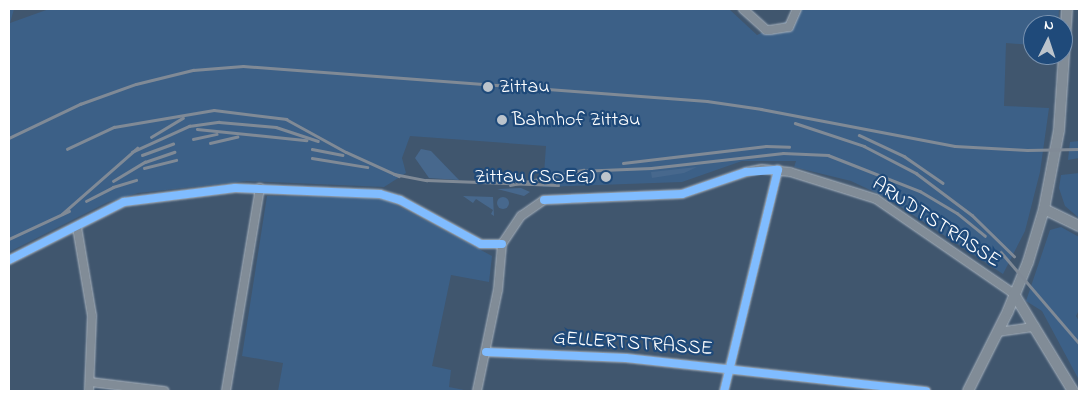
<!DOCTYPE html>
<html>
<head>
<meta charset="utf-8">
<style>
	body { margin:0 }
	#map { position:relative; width:1088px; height:400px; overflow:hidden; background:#40566e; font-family:"Indie Flower",sans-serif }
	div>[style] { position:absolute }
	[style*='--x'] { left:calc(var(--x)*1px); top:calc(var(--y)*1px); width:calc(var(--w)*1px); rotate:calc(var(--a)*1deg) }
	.built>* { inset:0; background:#3c6087 }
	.green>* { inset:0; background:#47688d }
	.round { border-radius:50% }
	.roads { filter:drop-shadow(0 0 1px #a9b3be) drop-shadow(0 0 1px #a9b3be) }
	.minor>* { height:8px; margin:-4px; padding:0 4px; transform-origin:4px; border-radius:4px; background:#818c97 }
	.secondary>* { height:10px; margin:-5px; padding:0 5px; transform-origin:5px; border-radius:5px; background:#818c97 }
	.rail>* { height:2.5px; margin:-1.25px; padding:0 1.25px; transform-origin:1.25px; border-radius:1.25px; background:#808a96 }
	.cycleway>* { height:8px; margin:-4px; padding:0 4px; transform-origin:4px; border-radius:4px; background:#80bcff }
	.dots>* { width:14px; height:14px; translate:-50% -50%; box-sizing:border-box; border:2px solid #1f4a7a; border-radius:50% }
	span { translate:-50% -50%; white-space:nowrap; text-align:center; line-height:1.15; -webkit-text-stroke:4.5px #1f4a7a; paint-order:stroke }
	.poi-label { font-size:20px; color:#fff }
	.left { translate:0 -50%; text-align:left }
	.right { translate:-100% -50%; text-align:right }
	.street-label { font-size:20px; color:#fff }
	.frame { position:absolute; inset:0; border:10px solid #fff; pointer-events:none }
	.north { position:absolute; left:1023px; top:15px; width:50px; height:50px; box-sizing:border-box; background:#1f4a7a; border:1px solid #7992af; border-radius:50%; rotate:4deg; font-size:14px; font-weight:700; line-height:20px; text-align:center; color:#fff }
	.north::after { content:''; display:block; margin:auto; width:18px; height:22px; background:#bcc4cc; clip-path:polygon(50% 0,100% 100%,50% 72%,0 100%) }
</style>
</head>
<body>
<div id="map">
	<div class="built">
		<i style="clip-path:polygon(9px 9px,14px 9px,10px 23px,49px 9px,729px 9px,757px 35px,787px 21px,802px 9px,1059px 9px,1058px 25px,1033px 25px,1033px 45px,1006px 43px,1004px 106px,1049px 108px,1040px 172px,1025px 231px,1003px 274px,887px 198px,851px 181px,794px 167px,796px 161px,742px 161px,682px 182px,543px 187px,546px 146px,410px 136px,402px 158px,406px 173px,384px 187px,247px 181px,138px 193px,108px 202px,9px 252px)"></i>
		<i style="clip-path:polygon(1079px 141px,1079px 158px,1068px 160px,1070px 142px)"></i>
		<i style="clip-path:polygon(1079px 173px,1079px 218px,1065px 206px,1059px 188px,1061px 175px)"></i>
		<i style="clip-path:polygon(267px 196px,371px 197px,387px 200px,492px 256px,489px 282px,451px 275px,432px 366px,451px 370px,449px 387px,469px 391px,278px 391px,283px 363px,242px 356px)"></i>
		<i style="clip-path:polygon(1061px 227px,1079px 237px,1079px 310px,1076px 316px,1079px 321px,1079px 380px,1042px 311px,1026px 301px,1050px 230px)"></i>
	</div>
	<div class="green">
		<i style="clip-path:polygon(421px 149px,431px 151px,459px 180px,429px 178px,415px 158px)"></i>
		<i style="clip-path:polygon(697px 167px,684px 173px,652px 178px,651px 172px)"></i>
		<i style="clip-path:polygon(521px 188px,530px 192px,524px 196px,497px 189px)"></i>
		<i style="clip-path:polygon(463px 196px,493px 197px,494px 216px,491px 214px,493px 210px,476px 199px,473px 203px)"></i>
		<i class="round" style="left:497px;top:197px;width:12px;height:12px"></i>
	</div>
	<div class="roads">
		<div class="minor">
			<i style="--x:743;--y:9;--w:31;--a:42"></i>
			<i style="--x:766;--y:30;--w:4;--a:0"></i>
			<i style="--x:770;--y:30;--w:19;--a:-9"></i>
			<i style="--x:789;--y:27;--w:20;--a:-66"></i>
			<i style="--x:77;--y:227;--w:90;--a:80.4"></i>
			<i style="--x:92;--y:316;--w:75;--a:92.3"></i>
			<i style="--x:9;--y:260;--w:129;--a:-26.8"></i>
			<i style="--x:124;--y:202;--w:112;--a:-7.2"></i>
			<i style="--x:235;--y:188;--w:145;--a:2.4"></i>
			<i style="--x:380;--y:194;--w:21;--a:17"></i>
			<i style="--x:400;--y:200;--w:92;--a:28.5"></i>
			<i style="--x:481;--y:244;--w:21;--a:0"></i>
			<i style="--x:998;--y:332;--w:37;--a:-8"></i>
			<i style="--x:486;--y:352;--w:140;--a:2.5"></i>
			<i style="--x:626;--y:358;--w:302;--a:6.3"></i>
			<i style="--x:90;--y:382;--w:75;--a:6.9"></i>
			<i style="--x:226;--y:391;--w:206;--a:-80.5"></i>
			<i style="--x:477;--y:391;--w:103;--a:-78.3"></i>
			<i style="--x:498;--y:290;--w:46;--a:-85"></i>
			<i style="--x:502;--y:244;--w:34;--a:-56"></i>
			<i style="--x:521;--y:216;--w:28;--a:-35"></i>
			<i style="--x:544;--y:200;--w:138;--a:-2.5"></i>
			<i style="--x:682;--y:194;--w:68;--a:-19"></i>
			<i style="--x:746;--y:172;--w:16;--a:-11"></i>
			<i style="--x:762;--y:169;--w:28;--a:6"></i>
			<i style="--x:790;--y:172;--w:90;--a:17.4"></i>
			<i style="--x:876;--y:199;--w:168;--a:34.5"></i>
			<i style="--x:724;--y:391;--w:228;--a:-76.3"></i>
		</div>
		<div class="secondary">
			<i style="--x:1044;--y:209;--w:39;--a:26"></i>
			<i style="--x:1014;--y:294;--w:114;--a:58.7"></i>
			<i style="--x:968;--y:391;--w:89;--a:-63.4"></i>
			<i style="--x:1008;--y:311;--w:53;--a:-67.8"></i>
			<i style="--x:1028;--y:262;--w:55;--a:-73.2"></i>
			<i style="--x:1044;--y:209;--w:80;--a:-79.2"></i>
			<i style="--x:1059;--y:130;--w:121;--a:-86.2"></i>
		</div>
	</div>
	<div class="rail">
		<i style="--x:795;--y:123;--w:73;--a:18.4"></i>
		<i style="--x:864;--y:146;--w:59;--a:27.4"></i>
		<i style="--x:916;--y:173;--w:70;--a:36.9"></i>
		<i style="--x:972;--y:215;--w:59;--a:44.3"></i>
		<i style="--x:197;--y:129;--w:110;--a:5.8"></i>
		<i style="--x:859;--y:135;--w:50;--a:25"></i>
		<i style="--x:904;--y:156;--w:47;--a:34.7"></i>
		<i style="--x:151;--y:137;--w:37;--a:-31"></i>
		<i style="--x:9;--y:138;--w:79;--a:-25.6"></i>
		<i style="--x:80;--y:104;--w:59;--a:-19.7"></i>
		<i style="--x:136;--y:84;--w:59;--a:-13.8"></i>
		<i style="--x:193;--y:70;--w:50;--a:-4.6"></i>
		<i style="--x:243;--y:66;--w:465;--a:4.3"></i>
		<i style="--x:707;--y:101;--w:55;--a:8.4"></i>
		<i style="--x:761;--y:109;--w:197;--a:10.8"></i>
		<i style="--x:955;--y:146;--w:72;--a:3.2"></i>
		<i style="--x:1027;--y:150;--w:52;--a:-1.1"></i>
		<i style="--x:193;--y:139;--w:24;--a:-12"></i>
		<i style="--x:210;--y:143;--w:28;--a:-13"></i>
		<i style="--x:67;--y:149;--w:52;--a:-25.1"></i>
		<i style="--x:114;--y:127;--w:101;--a:-9.6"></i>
		<i style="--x:214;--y:110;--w:73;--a:7.1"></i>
		<i style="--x:286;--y:119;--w:68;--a:28.8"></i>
		<i style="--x:346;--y:152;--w:58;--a:24.4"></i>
		<i style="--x:312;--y:149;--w:31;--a:11"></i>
		<i style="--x:132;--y:152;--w:63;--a:-24.5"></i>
		<i style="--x:189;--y:126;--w:30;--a:-8"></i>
		<i style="--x:219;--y:122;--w:57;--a:5"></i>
		<i style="--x:276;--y:127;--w:44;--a:18.4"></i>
		<i style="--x:142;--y:155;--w:33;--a:-20"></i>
		<i style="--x:312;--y:158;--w:56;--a:9.3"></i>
		<i style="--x:623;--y:163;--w:144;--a:-6.8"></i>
		<i style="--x:766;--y:146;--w:23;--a:2"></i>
		<i style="--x:144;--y:168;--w:33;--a:-14"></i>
		<i style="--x:577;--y:171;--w:74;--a:-2.3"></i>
		<i style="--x:651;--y:168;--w:133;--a:-6.5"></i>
		<i style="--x:783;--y:153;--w:45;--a:2.5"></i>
		<i style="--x:828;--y:155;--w:99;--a:21.4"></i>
		<i style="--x:920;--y:191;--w:43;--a:30.7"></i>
		<i style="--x:957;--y:213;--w:36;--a:39"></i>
		<i style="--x:394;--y:174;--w:33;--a:11"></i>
		<i style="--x:426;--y:180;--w:132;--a:2.2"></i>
		<i style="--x:113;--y:181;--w:37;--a:-31"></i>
		<i style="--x:145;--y:162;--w:31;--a:-19"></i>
		<i style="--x:510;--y:185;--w:75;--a:-11.6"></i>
		<i style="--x:86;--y:201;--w:30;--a:-27"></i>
		<i style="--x:113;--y:187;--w:24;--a:-17"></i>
		<i style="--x:62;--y:214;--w:100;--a:-41.3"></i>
		<i style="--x:9;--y:239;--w:66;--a:-25"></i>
		<i style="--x:1001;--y:252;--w:120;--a:49.4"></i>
	</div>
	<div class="cycleway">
		<i style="--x:544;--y:200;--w:138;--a:-2.5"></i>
		<i style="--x:682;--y:194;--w:68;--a:-19"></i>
		<i style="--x:746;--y:172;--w:32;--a:-4"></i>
		<i style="--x:778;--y:170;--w:228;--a:103.7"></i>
		<i style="--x:9;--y:260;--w:129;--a:-26.8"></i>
		<i style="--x:124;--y:202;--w:112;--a:-7.2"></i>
		<i style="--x:235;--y:188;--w:145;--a:2.4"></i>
		<i style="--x:380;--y:194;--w:21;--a:17"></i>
		<i style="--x:400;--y:200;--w:92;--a:28.5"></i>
		<i style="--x:481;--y:244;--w:21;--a:0"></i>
		<i style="--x:486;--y:352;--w:140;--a:2.5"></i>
		<i style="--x:626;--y:358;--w:302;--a:6.3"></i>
	</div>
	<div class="dots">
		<i style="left:488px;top:87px;background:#bcc4cc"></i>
		<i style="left:502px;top:120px;background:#bcc4cc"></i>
		<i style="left:606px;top:177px;background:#bcc4cc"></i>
	</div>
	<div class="poi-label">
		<span class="left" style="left:499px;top:87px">Zittau</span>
		<span class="left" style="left:512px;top:120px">Bahnhof Zittau</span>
		<span class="right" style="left:595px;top:177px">Zittau (SOEG)</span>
	</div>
	<div class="street-label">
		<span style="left:936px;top:223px;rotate:33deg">ARNDTSTRASSE</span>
		<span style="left:633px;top:344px;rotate:4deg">GELLERTSTRASSE</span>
	</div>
	<div class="frame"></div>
	<div class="north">N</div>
</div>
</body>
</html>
